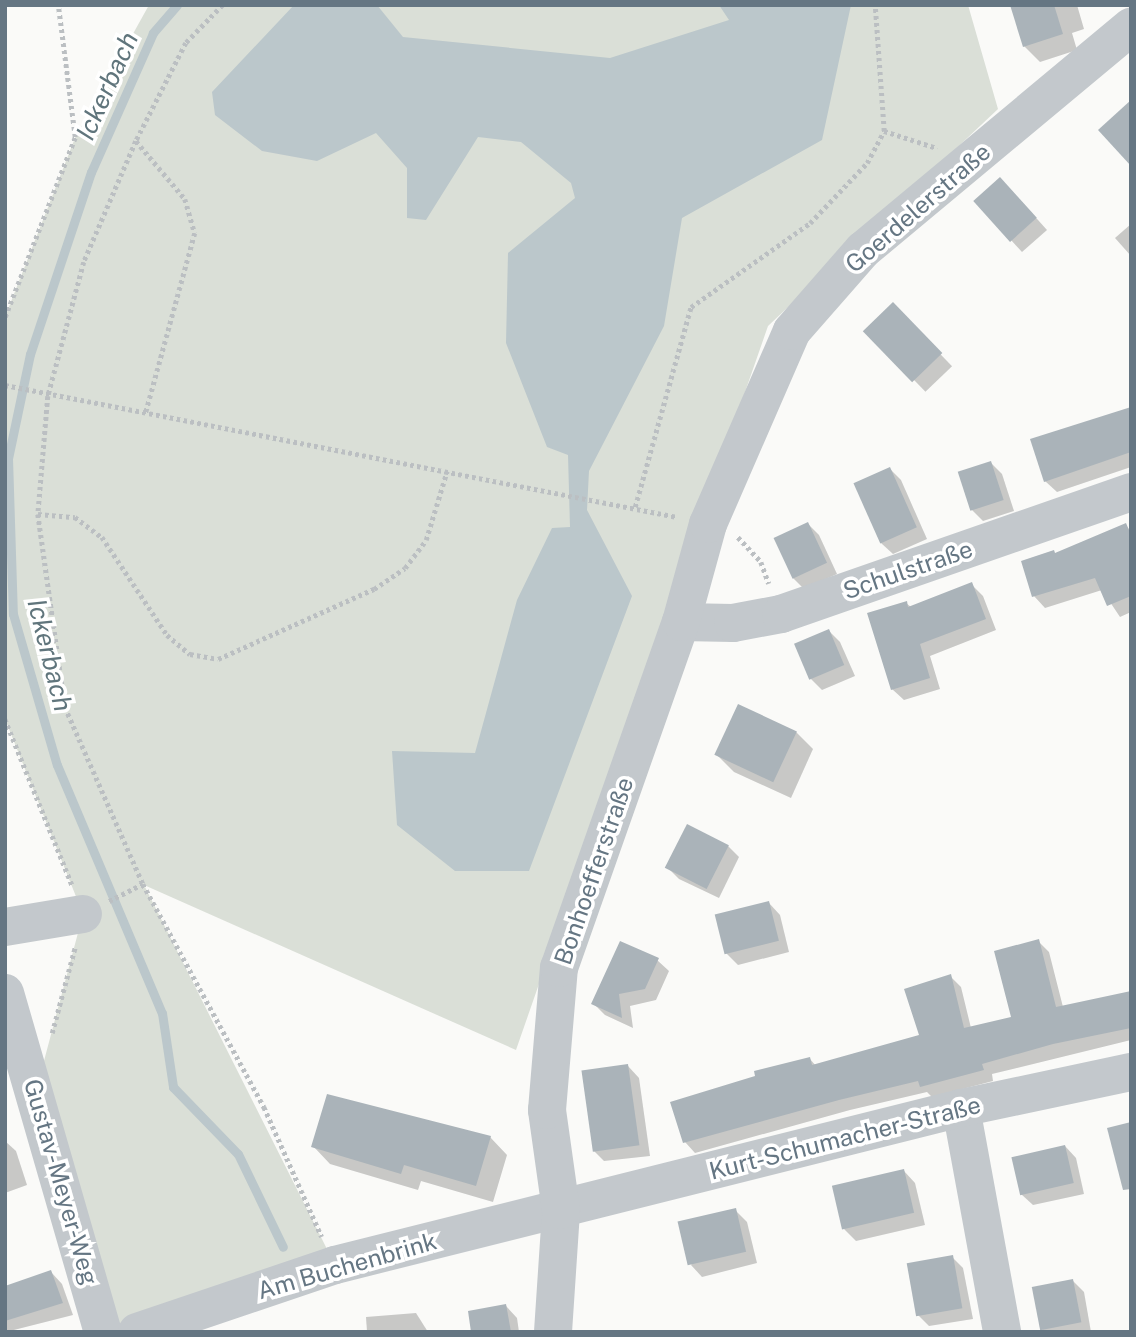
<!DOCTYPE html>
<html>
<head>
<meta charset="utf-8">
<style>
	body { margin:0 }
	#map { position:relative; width:1136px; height:1337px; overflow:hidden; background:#fafaf8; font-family:"Public Sans",sans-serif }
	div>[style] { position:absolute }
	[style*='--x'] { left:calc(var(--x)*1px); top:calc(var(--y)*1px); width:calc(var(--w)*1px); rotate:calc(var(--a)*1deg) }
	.green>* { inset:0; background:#dadfd7 }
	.water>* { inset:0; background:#bbc7cb }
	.shadow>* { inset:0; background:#0003; transform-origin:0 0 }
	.stream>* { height:9px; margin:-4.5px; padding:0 4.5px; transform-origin:4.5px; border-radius:4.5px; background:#bbc7cb }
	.building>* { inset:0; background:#aab3b9; transform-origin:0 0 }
	.path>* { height:4.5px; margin-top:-2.25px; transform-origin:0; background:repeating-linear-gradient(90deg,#bbbfc2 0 3.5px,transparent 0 7px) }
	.minor>* { height:38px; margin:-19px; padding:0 19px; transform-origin:19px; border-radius:19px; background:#c3c8cc }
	span { translate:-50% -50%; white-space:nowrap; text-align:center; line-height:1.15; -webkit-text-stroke:7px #fff; paint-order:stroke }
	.street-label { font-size:24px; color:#657683 }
	.water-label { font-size:26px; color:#60757c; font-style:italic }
	.frame { position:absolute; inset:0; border:7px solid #657683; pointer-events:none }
</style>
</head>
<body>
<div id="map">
	<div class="green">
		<i style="clip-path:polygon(149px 5px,968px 5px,998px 109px,768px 326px,516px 1050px,144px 885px,335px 1265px,103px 1332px,36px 1091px,83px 914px,5px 719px,5px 317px,75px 138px)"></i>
	</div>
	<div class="water">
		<i style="clip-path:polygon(294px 5px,377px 5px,403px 37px,610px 58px,729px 20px,719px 5px,851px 5px,822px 140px,682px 218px,664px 326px,589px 471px,587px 510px,632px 596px,529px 871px,455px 871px,397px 825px,392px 751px,475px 753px,517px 600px,552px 528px,570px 527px,568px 455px,547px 447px,506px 343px,508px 253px,575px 198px,571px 183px,521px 142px,478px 137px,426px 220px,407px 218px,407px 168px,376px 133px,317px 161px,262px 151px,215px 115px,212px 92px)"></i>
	</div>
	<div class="shadow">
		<i style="clip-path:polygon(1017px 5px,1077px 5px,1084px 29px,1072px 33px,1077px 50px,1040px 62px,1024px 46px)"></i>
		<i style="clip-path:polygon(1011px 190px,1047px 230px,1022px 252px,1011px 240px)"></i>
		<i style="clip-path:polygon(1131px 224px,1131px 256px,1115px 238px)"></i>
		<i style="left:893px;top:305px;width:85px;height:37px;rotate:46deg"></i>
		<i style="clip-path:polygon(1131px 409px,1131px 467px,1057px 492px,1045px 481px)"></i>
		<i style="clip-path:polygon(991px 463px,1002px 474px,1014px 511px,983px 521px,972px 510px)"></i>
		<i style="clip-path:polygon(890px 469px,901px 480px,927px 539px,893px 554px,881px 543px)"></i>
		<i style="clip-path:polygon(808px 524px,819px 535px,837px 574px,804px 589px,793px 578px)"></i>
		<i style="clip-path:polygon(1125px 525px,1131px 531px,1131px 612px,1120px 617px,1102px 590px,1045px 608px,1034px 596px,1023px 562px,1056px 555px)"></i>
		<i style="clip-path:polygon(971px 584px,983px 596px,996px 630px,930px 656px,940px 689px,904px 700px,892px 689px,906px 603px,911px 607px)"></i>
		<i style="clip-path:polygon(829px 631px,840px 642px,855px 676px,822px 690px,811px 679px)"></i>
		<i style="clip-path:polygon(796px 732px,813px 749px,791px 798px,734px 772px,717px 755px)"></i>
		<i style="clip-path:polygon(728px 846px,739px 857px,719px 898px,679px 879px,667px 867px)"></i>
		<i style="clip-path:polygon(769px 903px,780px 915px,789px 952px,738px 965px,726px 953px)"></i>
		<i style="clip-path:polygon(1038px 941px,1049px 952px,1063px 1007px,1131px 993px,1131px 1040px,992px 1074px,993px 1081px,932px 1097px,927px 1092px,850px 1110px,695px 1153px,685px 1142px,810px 1059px,816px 1066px,922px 1037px,950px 976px,961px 987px,971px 1028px,1013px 1018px)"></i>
		<i style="clip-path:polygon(657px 960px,669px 971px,656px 1000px,630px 1006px,633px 1028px,605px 1015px,594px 1004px)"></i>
		<i style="clip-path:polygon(628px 1066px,639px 1078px,650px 1156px,604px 1161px,593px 1150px)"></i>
		<i style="clip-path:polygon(490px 1137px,507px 1155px,493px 1202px,421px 1181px,418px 1190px,330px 1164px,313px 1146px)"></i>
		<i style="clip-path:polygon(5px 1141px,16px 1151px,27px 1185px,5px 1193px)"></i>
		<i style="clip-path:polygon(1065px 1146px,1076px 1158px,1084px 1194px,1033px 1205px,1021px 1194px)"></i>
		<i style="clip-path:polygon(904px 1171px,915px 1183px,925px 1225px,856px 1241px,844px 1229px)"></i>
		<i style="clip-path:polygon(735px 1210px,747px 1222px,757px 1263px,702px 1277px,691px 1265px)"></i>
		<i style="clip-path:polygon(952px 1257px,963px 1268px,973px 1319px,929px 1326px,918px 1315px)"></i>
		<i style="clip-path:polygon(51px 1272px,62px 1284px,73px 1315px,6px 1332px,5px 1288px)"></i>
		<i style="clip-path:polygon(1073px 1281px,1084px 1292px,1091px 1332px,1044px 1332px,1042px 1329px)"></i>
		<i style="clip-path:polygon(506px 1306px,517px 1318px,519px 1332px,473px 1332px)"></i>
		<i style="clip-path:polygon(416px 1313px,428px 1332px,367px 1332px,366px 1317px)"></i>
	</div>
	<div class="stream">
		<i style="--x:177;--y:5;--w:37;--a:131"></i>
		<i style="--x:153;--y:33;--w:152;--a:114"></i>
		<i style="--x:91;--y:172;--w:192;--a:108.5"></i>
		<i style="--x:30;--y:354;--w:106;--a:101.9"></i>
		<i style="--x:8;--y:458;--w:156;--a:88.2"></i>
		<i style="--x:13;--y:614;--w:157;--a:73.8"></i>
		<i style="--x:57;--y:765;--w:269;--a:67.1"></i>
		<i style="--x:162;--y:1013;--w:75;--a:81.5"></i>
		<i style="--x:173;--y:1087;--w:93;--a:45.9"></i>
		<i style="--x:238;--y:1154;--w:103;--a:64.2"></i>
	</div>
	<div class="building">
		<i style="clip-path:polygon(1010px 5px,1054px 5px,1063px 34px,1023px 47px)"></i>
		<i style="clip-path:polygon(1131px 100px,1131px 166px,1098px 130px)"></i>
		<i style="left:1000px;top:177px;width:55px;height:36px;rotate:48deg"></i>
		<i style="left:893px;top:302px;width:71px;height:42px;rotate:46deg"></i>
		<i style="clip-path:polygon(1131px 407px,1131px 452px,1044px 482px,1030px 439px)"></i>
		<i style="left:991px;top:461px;width:41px;height:35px;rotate:72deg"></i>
		<i style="left:890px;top:467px;width:66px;height:40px;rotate:66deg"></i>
		<i style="left:808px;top:522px;width:45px;height:38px;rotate:65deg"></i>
		<i style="clip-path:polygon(1126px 523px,1131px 535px,1131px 596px,1107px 606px,1095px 578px,1032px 597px,1021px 561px,1054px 550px,1055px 553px)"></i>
		<i style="clip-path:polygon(972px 582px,986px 619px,920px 644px,930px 678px,891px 690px,867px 613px,907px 601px,908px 607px)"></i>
		<i style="left:829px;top:629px;width:39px;height:38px;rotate:67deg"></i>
		<i style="left:738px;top:704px;width:65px;height:56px;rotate:25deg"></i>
		<i style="left:687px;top:824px;width:47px;height:49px;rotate:27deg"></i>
		<i style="left:769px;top:901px;width:41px;height:56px;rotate:76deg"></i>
		<i style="clip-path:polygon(1039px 939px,1056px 1007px,1131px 991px,1131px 1028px,1053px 1044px,982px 1064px,984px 1070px,920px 1087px,918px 1081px,839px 1100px,683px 1143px,670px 1102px,755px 1076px,754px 1071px,810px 1057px,812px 1065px,919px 1035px,904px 989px,951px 974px,964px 1028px,1011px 1017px,994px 951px)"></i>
		<i style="clip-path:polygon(620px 941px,659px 958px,645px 989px,619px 994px,622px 1018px,591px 1004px)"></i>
		<i style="left:628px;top:1064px;width:82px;height:47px;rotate:82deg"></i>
		<i style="clip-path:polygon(327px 1094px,491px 1136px,476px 1186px,404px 1165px,401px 1174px,311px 1147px)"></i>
		<i style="clip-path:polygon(1131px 1122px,1131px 1189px,1123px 1190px,1107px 1128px)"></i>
		<i style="left:1065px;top:1145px;width:39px;height:55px;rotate:77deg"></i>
		<i style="left:904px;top:1169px;width:45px;height:74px;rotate:77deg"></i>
		<i style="left:736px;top:1208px;width:45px;height:60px;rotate:77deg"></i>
		<i style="left:953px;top:1255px;width:54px;height:47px;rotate:80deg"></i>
		<i style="clip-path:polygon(51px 1270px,63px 1303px,5px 1321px,5px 1286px)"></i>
		<i style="left:1073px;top:1279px;width:44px;height:42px;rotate:79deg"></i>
		<i style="clip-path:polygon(506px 1304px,511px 1332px,471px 1332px,468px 1311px)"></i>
	</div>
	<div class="path">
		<i style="--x:223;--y:5;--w:53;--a:134.2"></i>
		<i style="--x:186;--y:43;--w:110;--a:117"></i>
		<i style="--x:136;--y:141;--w:132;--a:113.3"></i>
		<i style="--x:84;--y:262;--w:139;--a:105"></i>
		<i style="--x:48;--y:396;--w:118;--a:94.8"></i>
		<i style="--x:38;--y:514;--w:195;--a:82"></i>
		<i style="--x:65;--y:707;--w:193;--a:66.2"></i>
		<i style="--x:143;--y:884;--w:254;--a:61.5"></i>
		<i style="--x:264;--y:1107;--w:142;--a:66"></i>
		<i style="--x:884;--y:131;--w:56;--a:17.8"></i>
		<i style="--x:136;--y:141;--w:76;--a:49.8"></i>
		<i style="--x:185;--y:199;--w:35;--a:74"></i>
		<i style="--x:195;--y:233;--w:186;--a:105.3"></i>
		<i style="--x:5;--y:317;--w:193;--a:-68.7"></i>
		<i style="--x:75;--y:137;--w:133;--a:-97.3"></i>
		<i style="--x:5;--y:385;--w:685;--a:11.11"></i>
		<i style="--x:635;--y:507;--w:208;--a:-74.4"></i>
		<i style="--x:691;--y:307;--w:146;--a:-35.2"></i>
		<i style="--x:810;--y:223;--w:83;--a:-46.5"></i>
		<i style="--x:867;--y:163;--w:36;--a:-62"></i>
		<i style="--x:884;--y:131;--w:126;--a:-94.1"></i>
		<i style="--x:38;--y:514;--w:37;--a:5"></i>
		<i style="--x:75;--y:517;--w:34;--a:37"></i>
		<i style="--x:102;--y:537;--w:118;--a:56.4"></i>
		<i style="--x:167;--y:635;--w:30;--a:40"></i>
		<i style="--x:190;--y:654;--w:28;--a:10"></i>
		<i style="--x:218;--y:659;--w:171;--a:-24.2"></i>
		<i style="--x:374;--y:589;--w:37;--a:-34"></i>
		<i style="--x:405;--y:568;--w:35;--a:-53"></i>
		<i style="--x:426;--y:540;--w:72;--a:-73.1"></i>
		<i style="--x:738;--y:537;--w:34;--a:47"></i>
		<i style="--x:761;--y:562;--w:23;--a:70"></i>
		<i style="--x:5;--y:719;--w:179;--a:68"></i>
		<i style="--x:109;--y:901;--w:38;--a:-27"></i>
		<i style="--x:52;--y:1033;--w:89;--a:-75"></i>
	</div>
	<div class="minor">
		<i style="--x:681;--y:622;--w:52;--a:1.1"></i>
		<i style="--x:733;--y:623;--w:49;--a:-10.6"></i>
		<i style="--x:781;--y:614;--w:371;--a:-19.2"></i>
		<i style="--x:5;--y:927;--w:79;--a:-9.5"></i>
		<i style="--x:5;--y:993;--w:353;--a:73.9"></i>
		<i style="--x:961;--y:1108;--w:228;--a:79.6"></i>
		<i style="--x:137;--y:1332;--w:209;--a:-18.7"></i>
		<i style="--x:335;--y:1265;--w:645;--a:-14.08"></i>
		<i style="--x:961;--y:1108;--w:174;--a:-12"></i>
		<i style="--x:553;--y:1332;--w:122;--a:-86.2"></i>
		<i style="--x:561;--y:1210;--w:101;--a:-98"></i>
		<i style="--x:547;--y:1110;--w:143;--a:-85.2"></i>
		<i style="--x:559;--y:968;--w:367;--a:-70.6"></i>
		<i style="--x:681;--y:622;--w:102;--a:-74.6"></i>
		<i style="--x:708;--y:524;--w:210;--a:-66.5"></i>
		<i style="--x:792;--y:331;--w:108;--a:-48.8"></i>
		<i style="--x:863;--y:250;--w:349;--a:-39.8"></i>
	</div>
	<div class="street-label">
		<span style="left:918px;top:208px;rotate:-41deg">Goerdelerstraße</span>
		<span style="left:908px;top:570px;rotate:-19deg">Schulstraße</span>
		<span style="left:594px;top:871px;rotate:-71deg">Bonhoefferstraße</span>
		<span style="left:845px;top:1138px;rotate:-14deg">Kurt-Schumacher-Straße</span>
		<span style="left:61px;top:1182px;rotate:74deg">Gustav-Meyer-Weg</span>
		<span style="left:347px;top:1266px;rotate:-16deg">Am Buchenbrink</span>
	</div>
	<div class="water-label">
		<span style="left:107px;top:86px;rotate:-66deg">Ickerbach</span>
		<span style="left:50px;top:655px;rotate:76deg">Ickerbach</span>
	</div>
	<div class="frame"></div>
</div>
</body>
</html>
